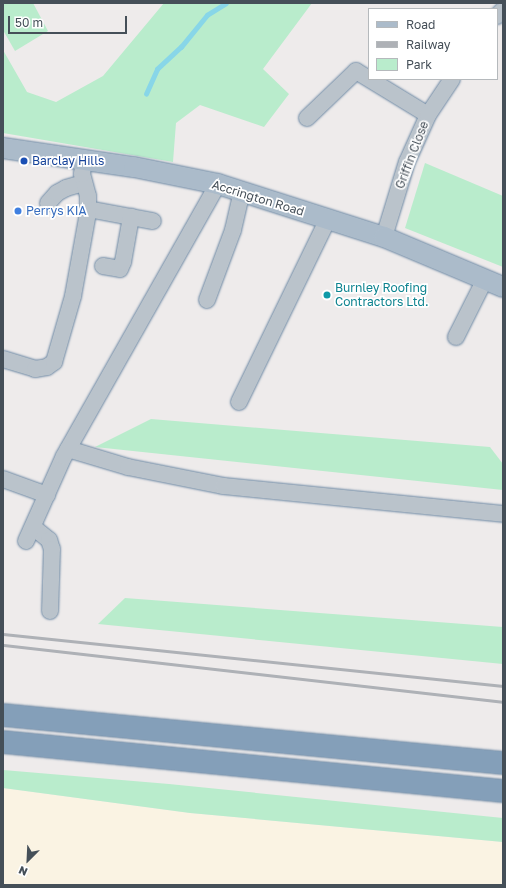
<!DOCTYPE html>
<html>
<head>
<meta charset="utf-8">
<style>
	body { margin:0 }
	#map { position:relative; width:506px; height:888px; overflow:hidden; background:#eeebeb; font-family:"Golos Text",sans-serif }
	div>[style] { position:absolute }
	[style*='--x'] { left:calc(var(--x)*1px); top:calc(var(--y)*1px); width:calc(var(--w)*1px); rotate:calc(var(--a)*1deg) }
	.commercial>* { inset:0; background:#faf3e3 }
	.green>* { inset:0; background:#b9eccc }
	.stream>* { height:4.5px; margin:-2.25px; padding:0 2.25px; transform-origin:2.25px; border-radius:2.25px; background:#88d6e8 }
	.roads { filter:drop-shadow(0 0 1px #6f8aa5) drop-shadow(0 0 1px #6f8aa5) }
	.minor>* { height:16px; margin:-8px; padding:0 8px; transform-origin:8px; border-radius:8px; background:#bac3cb }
	.major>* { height:20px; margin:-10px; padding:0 10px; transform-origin:10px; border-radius:10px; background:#abbbca }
	.highway>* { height:22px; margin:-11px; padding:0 11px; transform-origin:11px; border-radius:11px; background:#849fb9 }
	.rail>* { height:3px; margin:-1.5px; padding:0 1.5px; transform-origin:1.5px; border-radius:1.5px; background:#aeb1b6 }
	.dots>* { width:11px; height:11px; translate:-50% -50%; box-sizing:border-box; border:2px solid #fff; border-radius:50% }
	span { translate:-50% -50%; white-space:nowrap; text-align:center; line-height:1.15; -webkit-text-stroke:3.5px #fff; paint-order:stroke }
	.street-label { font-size:12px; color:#454f58 }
	.transit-label { font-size:12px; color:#164399 }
	.left { translate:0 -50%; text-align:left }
	.shop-label { font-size:12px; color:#366cbe }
	.culture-label { font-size:12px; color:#0d838f }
	.frame { position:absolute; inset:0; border:4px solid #454f58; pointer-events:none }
	.legend { position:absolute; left:368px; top:8px; width:130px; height:72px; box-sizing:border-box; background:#fff; border:1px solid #b5b9bc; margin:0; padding:5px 7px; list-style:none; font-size:12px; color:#454f58 }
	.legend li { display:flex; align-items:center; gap:8px; height:20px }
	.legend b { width:20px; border:1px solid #b5b9bc }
	.north { position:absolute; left:8px; top:840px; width:40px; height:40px; -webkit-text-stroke:3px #fff; paint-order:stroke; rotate:204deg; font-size:11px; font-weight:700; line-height:16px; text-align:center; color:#454f58 }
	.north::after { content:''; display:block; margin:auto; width:14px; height:18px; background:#454f58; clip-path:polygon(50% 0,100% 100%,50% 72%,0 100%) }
	.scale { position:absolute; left:8px; top:16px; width:119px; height:18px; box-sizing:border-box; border:2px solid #454f58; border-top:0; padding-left:5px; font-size:12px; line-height:14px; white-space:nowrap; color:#454f58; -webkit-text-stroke:3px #fff; paint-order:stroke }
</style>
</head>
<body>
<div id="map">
	<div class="commercial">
		<i style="clip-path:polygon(3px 788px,190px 813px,503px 842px,503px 885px,3px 885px)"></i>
	</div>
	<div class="green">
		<i style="clip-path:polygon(3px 3px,33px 3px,48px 31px,15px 51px,3px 30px)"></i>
		<i style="clip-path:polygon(164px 3px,312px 3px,263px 69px,289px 94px,264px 127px,200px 105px,176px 123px,173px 162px,3px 133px,3px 50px,27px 92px,56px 102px,103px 76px)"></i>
		<i style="clip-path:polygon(425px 163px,503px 196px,503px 267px,405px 228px)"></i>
		<i style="clip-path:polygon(151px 419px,490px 447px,503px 464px,503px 490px,95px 447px)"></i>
		<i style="clip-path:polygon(125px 598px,503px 627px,503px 664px,98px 624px)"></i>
		<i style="clip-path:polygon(3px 770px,169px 784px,503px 818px,503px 842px,190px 813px,3px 788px)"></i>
	</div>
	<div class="stream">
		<i style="--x:146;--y:94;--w:27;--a:-66"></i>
		<i style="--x:157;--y:69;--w:33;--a:-43"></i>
		<i style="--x:181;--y:47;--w:41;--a:-50.9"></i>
		<i style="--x:207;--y:15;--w:22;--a:-32"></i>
	</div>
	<div class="roads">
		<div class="minor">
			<i style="--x:497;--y:16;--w:8;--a:-45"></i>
			<i style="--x:307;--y:118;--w:68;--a:-43.8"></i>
			<i style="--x:356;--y:71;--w:84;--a:31.4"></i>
			<i style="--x:48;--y:203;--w:13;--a:-48"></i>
			<i style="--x:57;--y:193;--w:10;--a:-29"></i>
			<i style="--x:66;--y:188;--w:18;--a:-16"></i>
			<i style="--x:88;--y:209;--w:66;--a:10.5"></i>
			<i style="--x:384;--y:237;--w:78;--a:-73"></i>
			<i style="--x:407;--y:162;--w:51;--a:-65.9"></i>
			<i style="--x:428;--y:115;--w:43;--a:-56.3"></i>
			<i style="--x:103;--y:266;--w:17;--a:10"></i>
			<i style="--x:120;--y:269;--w:8;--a:-67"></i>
			<i style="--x:123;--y:262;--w:46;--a:-79.9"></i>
			<i style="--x:207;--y:300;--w:75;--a:-69.6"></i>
			<i style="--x:233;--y:230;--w:39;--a:-77"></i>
			<i style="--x:456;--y:337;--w:65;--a:-63.4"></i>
			<i style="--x:3;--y:359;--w:34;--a:17"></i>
			<i style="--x:35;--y:369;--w:12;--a:-9"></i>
			<i style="--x:47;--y:367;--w:9;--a:-36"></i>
			<i style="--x:54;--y:362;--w:69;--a:-73.9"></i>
			<i style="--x:73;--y:296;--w:84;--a:-79.8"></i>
			<i style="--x:88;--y:213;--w:17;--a:-90"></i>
			<i style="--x:88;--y:196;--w:23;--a:-105"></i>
			<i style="--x:82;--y:174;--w:14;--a:-82"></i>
			<i style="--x:239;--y:402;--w:203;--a:-64.1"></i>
			<i style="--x:68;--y:449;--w:63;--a:16.7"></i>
			<i style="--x:128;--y:467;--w:98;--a:11.2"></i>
			<i style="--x:224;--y:486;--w:280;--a:5.7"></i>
			<i style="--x:3;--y:479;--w:47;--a:20"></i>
			<i style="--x:33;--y:527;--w:21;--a:39"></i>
			<i style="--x:49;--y:540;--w:9;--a:72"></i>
			<i style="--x:52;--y:549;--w:62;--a:91.8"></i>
			<i style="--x:26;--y:541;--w:93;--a:-65.9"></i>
			<i style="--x:64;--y:456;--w:313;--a:-60.5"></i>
		</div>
		<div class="major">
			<i style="--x:3;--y:148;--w:132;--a:8.3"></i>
			<i style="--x:134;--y:167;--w:86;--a:11.4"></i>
			<i style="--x:218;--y:184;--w:174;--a:17.7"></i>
			<i style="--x:384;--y:237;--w:129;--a:22.8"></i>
		</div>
		<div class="highway">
			<i style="--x:3;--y:715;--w:502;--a:5.48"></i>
			<i style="--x:3;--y:742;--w:502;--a:5.6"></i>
		</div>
	</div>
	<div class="rail">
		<i style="--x:3;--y:634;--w:503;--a:5.94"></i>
		<i style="--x:3;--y:645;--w:503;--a:6.5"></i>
	</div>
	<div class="dots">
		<i style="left:24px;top:161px;background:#1a4fb4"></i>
		<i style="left:18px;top:211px;background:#3f7fe0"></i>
		<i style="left:327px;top:295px;background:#0f9aa8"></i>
	</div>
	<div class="street-label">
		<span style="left:412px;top:155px;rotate:-69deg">Griffin Close</span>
		<span style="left:258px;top:198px;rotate:17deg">Accrington Road</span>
	</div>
	<div class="transit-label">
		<span class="left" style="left:32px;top:161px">Barclay Hills</span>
	</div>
	<div class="shop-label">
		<span class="left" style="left:26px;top:211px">Perrys KIA</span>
	</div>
	<div class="culture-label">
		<span class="left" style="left:335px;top:295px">Burnley Roofing<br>Contractors Ltd.</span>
	</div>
	<div class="frame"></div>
	<ul class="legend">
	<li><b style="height:5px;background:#abbbca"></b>Road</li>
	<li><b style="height:5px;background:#aeb1b6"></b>Railway</li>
	<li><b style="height:11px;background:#b9eccc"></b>Park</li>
	</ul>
	<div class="north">N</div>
	<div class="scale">50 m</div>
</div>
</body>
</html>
